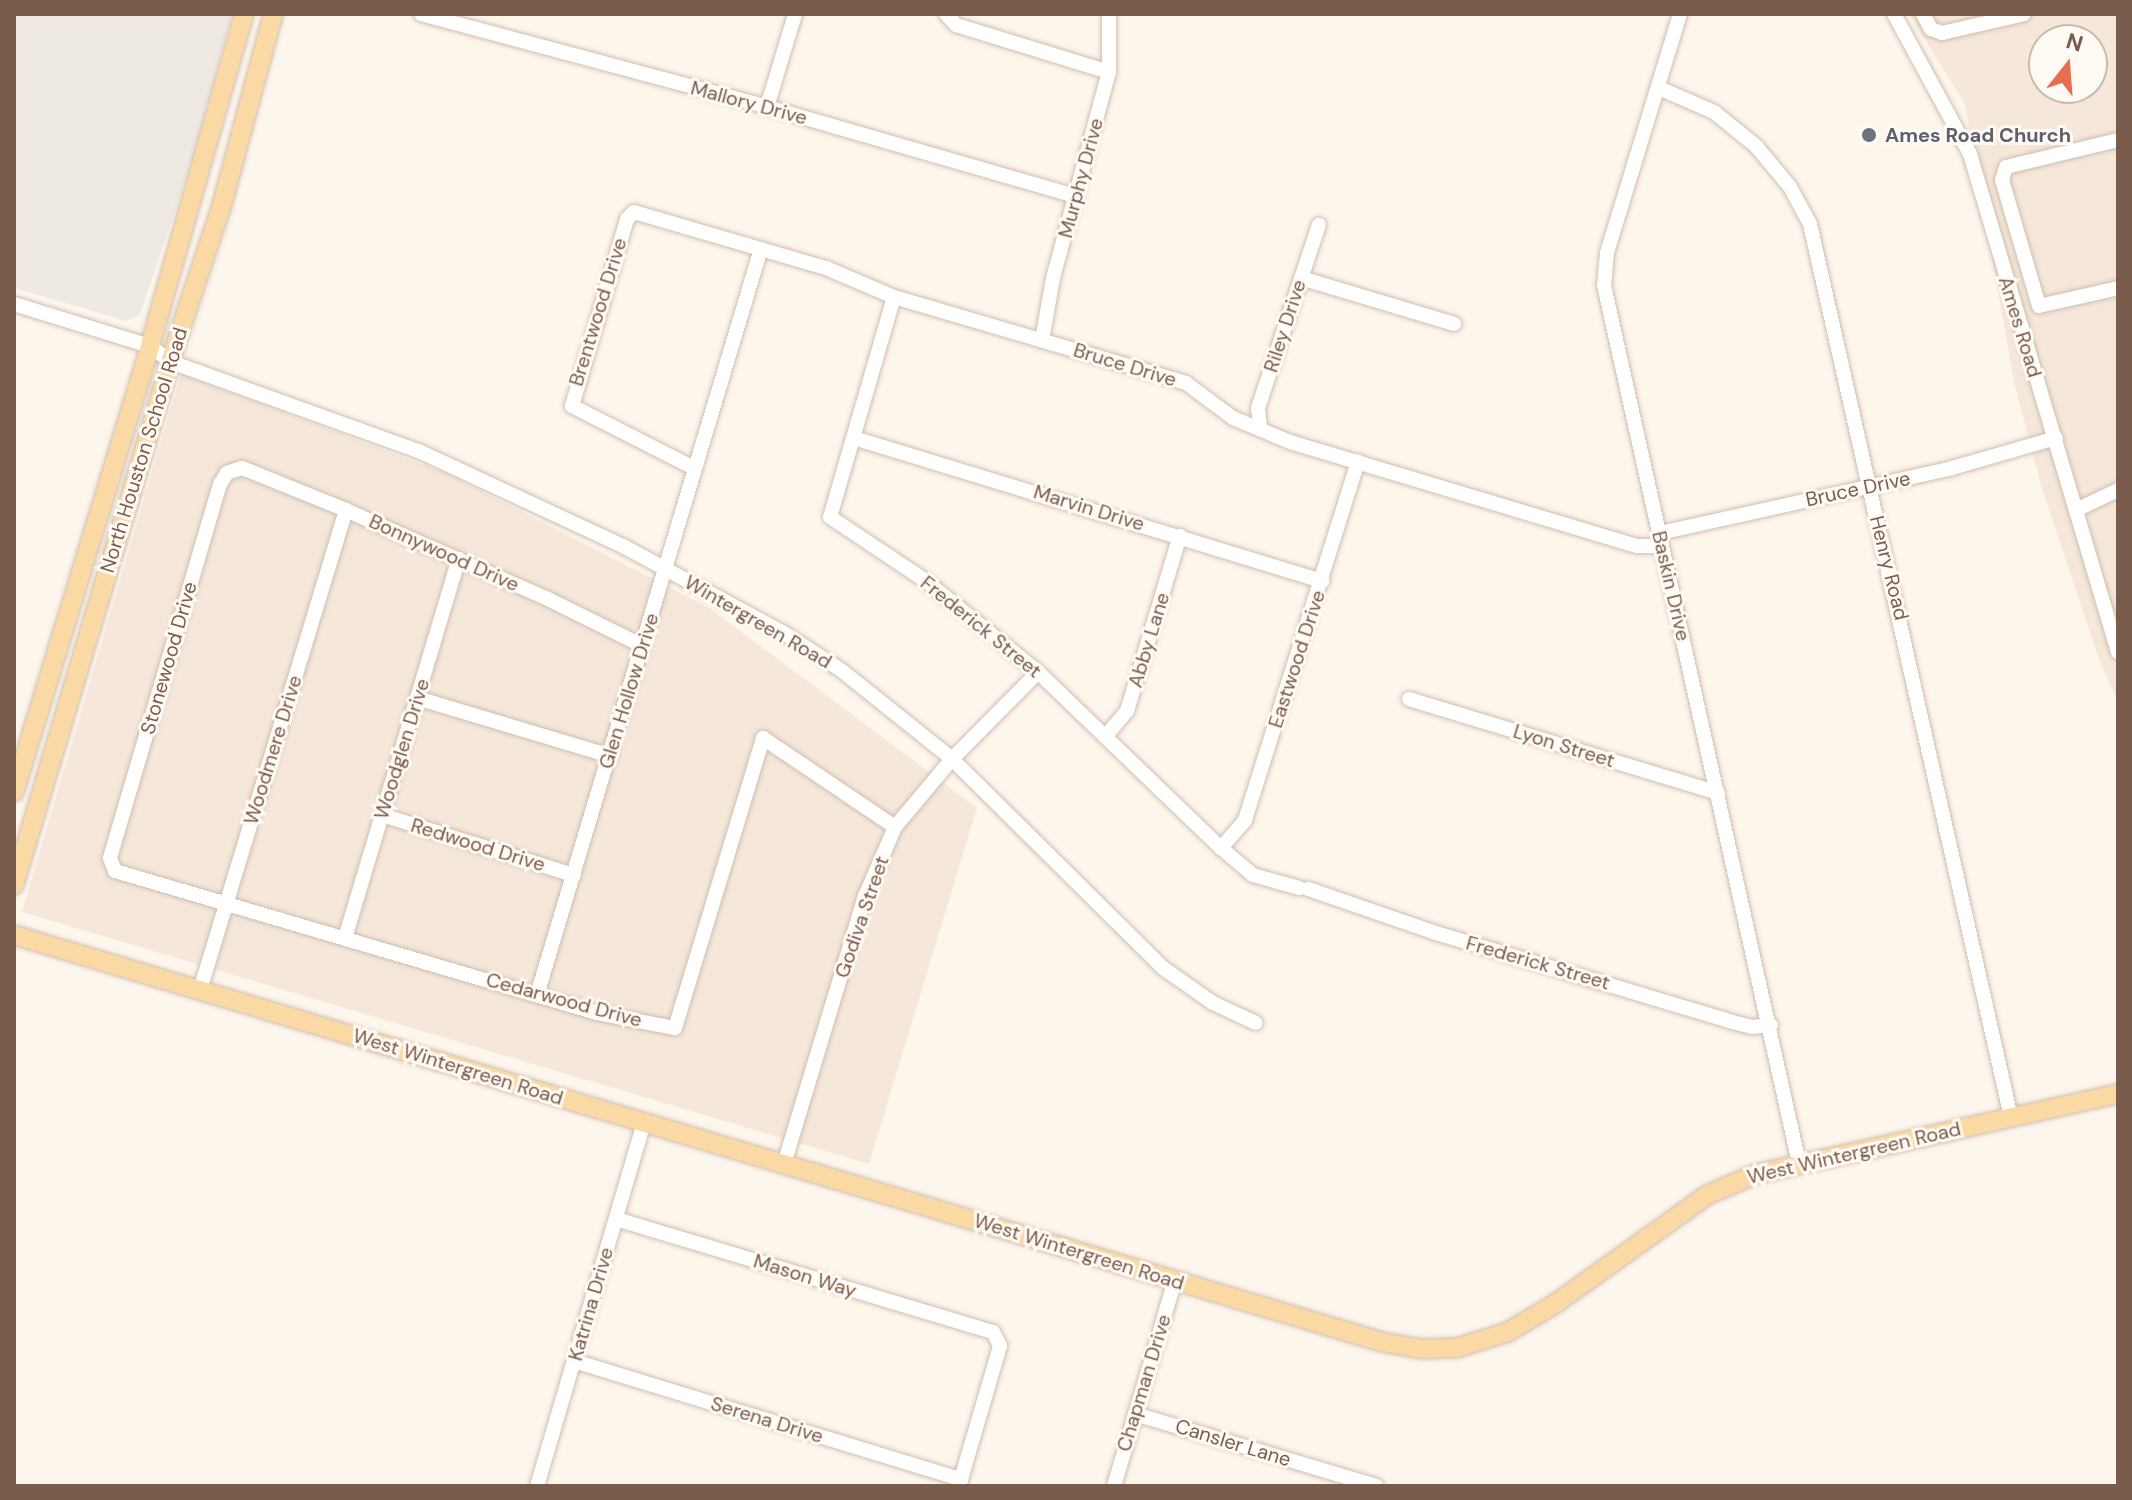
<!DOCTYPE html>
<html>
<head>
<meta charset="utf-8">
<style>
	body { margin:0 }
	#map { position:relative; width:2132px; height:1500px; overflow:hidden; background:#fdf6ec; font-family:"DM Sans",sans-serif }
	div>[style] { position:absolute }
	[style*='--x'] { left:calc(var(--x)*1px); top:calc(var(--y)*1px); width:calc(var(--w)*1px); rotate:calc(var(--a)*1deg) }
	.residential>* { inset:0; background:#f5e8da }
	.industrial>* { inset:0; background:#efe9e4 }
	.roads { filter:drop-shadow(0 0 2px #d1beb0) drop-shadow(0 0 2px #d1beb0) }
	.minor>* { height:14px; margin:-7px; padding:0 7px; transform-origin:7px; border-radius:7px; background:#fff }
	.major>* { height:18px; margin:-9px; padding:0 9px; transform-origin:9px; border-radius:9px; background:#fbd9a5 }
	.dots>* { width:22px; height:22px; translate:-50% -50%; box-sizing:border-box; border:4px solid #fffaf3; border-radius:50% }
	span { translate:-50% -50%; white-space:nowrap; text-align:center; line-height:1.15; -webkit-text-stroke:6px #fffaf3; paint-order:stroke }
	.street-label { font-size:20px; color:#7a5c4d }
	.worship-label { font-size:20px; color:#5b616d; font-weight:700 }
	.left { translate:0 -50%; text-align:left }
	.frame { position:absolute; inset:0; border:16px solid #7a5c4d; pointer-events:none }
	.north { position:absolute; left:2028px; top:24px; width:80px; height:80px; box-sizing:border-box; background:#fffaf3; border:2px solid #cabbb1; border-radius:50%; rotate:17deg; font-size:22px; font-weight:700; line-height:32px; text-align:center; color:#7a5c4d }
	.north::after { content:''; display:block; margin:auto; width:28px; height:36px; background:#e76f51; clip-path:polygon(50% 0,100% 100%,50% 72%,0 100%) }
</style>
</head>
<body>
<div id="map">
	<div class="residential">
		<i style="clip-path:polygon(evenodd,1909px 14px,2118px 14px,2118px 702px,2099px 659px,2041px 485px,2014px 382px,1965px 104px,1909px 14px,2044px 40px,2092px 40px,2092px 88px,2044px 88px,2044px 40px)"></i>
		<i style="clip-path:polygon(181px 374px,448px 474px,708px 607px,977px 808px,869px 1164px,22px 912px)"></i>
	</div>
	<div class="industrial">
		<i style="clip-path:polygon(14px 14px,232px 14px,194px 155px,140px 314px,127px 321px,14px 288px)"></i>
	</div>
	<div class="roads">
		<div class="minor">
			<i style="--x:421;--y:14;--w:358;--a:15"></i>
			<i style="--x:767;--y:107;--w:321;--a:16.1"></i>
			<i style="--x:946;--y:14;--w:15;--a:48"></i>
			<i style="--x:956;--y:25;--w:160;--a:17.1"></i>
			<i style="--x:1680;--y:14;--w:250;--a:107"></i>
			<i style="--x:1607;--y:253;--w:32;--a:95"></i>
			<i style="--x:1604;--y:285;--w:899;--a:77.48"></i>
			<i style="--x:1894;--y:14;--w:159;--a:61.5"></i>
			<i style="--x:1970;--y:154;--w:520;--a:73.45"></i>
			<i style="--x:1923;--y:14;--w:17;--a:62"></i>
			<i style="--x:1931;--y:29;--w:12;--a:20"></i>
			<i style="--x:1942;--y:33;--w:84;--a:-13"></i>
			<i style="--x:1659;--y:88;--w:60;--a:23.6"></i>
			<i style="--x:1714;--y:112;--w:54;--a:39"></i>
			<i style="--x:1756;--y:146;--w:53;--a:50.3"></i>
			<i style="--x:1790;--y:187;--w:42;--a:61.6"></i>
			<i style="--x:1810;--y:224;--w:915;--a:77.32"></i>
			<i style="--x:767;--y:107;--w:97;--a:-73.2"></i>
			<i style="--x:2118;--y:140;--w:115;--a:166.4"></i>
			<i style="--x:2006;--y:167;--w:14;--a:107"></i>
			<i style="--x:2002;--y:180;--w:131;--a:73.6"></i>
			<i style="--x:2039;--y:306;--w:81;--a:-12.8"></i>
			<i style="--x:1301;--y:278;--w:160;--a:16.7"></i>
			<i style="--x:894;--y:297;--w:229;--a:106.2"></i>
			<i style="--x:830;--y:517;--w:115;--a:33.7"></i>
			<i style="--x:926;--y:581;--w:144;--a:39.1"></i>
			<i style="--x:1038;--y:672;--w:254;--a:43.9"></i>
			<i style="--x:1221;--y:848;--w:42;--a:40.2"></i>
			<i style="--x:1253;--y:875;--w:48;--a:15.8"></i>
			<i style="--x:14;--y:304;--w:142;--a:17.2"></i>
			<i style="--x:150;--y:346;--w:26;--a:37"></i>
			<i style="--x:171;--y:362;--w:266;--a:19.8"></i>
			<i style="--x:421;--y:452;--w:223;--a:25"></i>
			<i style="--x:623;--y:546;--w:183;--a:28.4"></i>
			<i style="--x:784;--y:633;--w:68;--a:33"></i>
			<i style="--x:841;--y:670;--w:142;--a:38.7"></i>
			<i style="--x:952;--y:759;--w:297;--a:44.7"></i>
			<i style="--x:1163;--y:968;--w:61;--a:35"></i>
			<i style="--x:1213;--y:1003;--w:47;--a:24.9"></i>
			<i style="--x:1042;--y:340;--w:63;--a:-79.9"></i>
			<i style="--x:1053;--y:278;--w:213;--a:-74.8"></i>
			<i style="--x:1109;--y:72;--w:58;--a:-90"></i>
			<i style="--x:1260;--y:427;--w:19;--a:-96"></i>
			<i style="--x:1258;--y:408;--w:193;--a:-71.6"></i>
			<i style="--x:854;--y:438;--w:490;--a:17"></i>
			<i style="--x:694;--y:468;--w:137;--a:-153.1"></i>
			<i style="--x:572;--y:406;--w:195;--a:-73.6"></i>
			<i style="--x:627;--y:219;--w:10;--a:-45"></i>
			<i style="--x:634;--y:212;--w:200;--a:16.3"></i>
			<i style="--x:826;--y:268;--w:74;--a:23.1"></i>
			<i style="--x:894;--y:297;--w:304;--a:16.4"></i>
			<i style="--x:1186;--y:383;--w:59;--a:36.7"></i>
			<i style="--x:1233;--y:418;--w:62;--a:22.8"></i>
			<i style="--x:1290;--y:442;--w:362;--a:16.7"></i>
			<i style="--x:1637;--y:546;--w:25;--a:0"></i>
			<i style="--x:2076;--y:510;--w:47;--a:-25.5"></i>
			<i style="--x:1660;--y:533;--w:299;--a:-12.5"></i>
			<i style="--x:1952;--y:468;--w:108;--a:-16.1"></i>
			<i style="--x:643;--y:646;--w:108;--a:-153.7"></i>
			<i style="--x:546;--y:598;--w:219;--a:-156.3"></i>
			<i style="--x:346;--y:510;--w:112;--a:-158"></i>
			<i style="--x:242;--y:468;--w:16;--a:162"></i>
			<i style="--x:227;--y:473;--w:13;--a:122"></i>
			<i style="--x:220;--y:484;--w:390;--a:106.4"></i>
			<i style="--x:110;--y:858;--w:14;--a:69"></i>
			<i style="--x:115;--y:871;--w:502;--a:16.42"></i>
			<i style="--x:597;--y:1013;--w:79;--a:10.9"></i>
			<i style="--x:675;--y:1028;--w:303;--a:-73.1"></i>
			<i style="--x:763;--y:738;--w:159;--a:34"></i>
			<i style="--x:417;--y:698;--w:202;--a:16.7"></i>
			<i style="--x:1409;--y:699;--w:323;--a:16.9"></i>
			<i style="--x:1105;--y:737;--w:34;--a:-50"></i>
			<i style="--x:1127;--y:711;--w:183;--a:-73.2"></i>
			<i style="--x:382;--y:815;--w:201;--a:17.4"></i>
			<i style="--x:1221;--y:848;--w:37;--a:-49"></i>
			<i style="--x:1245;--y:820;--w:376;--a:-72.5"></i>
			<i style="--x:1308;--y:889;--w:135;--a:19"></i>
			<i style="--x:1436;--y:933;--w:309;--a:16.7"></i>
			<i style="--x:1732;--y:1022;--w:21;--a:14"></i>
			<i style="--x:1752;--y:1027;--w:19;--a:-6"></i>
			<i style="--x:345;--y:938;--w:396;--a:-73.3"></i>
			<i style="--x:200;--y:990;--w:502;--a:-73.08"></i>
			<i style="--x:537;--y:995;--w:779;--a:-73.29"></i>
			<i style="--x:784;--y:1164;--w:280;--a:-73.2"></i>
			<i style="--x:865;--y:896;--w:75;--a:-66.5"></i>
			<i style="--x:895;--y:827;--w:89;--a:-50"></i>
			<i style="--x:952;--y:759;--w:122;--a:-45.3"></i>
			<i style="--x:616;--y:1219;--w:394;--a:16.7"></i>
			<i style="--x:993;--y:1332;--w:16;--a:63"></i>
			<i style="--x:1000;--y:1346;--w:146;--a:106.3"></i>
			<i style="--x:574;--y:1361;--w:405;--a:17"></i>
			<i style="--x:1135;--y:1414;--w:252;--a:16.6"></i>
			<i style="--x:537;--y:1486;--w:378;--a:-73.6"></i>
			<i style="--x:1114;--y:1486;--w:215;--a:-73.5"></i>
		</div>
		<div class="major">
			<i style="--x:14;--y:792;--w:466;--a:-73"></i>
			<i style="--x:150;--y:346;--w:345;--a:-74.2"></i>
			<i style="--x:14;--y:885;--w:572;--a:-73.34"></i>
			<i style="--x:178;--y:337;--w:139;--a:-71.6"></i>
			<i style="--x:222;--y:205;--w:198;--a:-75"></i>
			<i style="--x:14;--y:935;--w:1427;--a:16.57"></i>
			<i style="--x:1382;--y:1342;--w:41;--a:9.9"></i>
			<i style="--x:1422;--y:1349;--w:35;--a:-2"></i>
			<i style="--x:1457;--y:1348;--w:53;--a:-17.4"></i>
			<i style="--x:1508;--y:1332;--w:55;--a:-30.8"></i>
			<i style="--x:1555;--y:1304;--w:187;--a:-35.6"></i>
			<i style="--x:1707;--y:1195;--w:53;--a:-23.2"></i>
			<i style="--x:1756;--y:1174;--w:371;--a:-12.5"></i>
		</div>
	</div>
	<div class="dots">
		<i style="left:1869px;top:135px;background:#6b7280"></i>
	</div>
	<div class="street-label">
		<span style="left:749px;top:103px;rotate:15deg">Mallory Drive</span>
		<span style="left:1081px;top:178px;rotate:-75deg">Murphy Drive</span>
		<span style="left:598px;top:312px;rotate:-73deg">Brentwood Drive</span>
		<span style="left:1285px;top:326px;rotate:-72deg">Riley Drive</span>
		<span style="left:2020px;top:327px;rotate:73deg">Ames Road</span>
		<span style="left:1125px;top:365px;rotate:17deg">Bruce Drive</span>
		<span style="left:144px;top:450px;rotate:-73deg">North Houston School Road</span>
		<span style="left:1858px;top:489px;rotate:-12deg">Bruce Drive</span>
		<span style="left:1089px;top:508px;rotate:17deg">Marvin Drive</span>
		<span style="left:444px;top:553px;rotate:24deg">Bonnywood Drive</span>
		<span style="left:1889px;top:568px;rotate:76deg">Henry Road</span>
		<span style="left:1671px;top:586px;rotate:77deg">Baskin Drive</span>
		<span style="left:758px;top:622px;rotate:30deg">Wintergreen Road</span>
		<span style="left:981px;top:627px;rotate:39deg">Frederick Street</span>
		<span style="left:1149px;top:640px;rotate:-73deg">Abby Lane</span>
		<span style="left:169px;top:658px;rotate:-74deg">Stonewood Drive</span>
		<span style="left:1297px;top:659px;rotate:-72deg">Eastwood Drive</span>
		<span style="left:629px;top:691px;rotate:-73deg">Glen Hollow Drive</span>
		<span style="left:1564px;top:746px;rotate:17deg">Lyon Street</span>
		<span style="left:402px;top:749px;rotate:-73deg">Woodglen Drive</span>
		<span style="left:273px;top:750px;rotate:-73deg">Woodmere Drive</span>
		<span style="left:478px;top:845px;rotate:17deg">Redwood Drive</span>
		<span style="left:862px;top:917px;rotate:-71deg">Godiva Street</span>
		<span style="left:1538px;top:963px;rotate:16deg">Frederick Street</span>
		<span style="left:564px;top:1000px;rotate:15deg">Cedarwood Drive</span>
		<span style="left:458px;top:1067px;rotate:17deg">West Wintergreen Road</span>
		<span style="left:1854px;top:1153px;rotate:-13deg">West Wintergreen Road</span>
		<span style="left:1079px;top:1252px;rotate:17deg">West Wintergreen Road</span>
		<span style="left:805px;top:1276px;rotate:17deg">Mason Way</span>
		<span style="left:591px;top:1304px;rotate:-74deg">Katrina Drive</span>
		<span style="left:1144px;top:1383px;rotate:-73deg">Chapman Drive</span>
		<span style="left:767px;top:1420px;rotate:17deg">Serena Drive</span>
		<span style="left:1233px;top:1443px;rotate:17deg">Cansler Lane</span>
	</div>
	<div class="worship-label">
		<span class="left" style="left:1885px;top:135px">Ames Road Church</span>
	</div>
	<div class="frame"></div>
	<div class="north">N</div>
</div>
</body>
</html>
